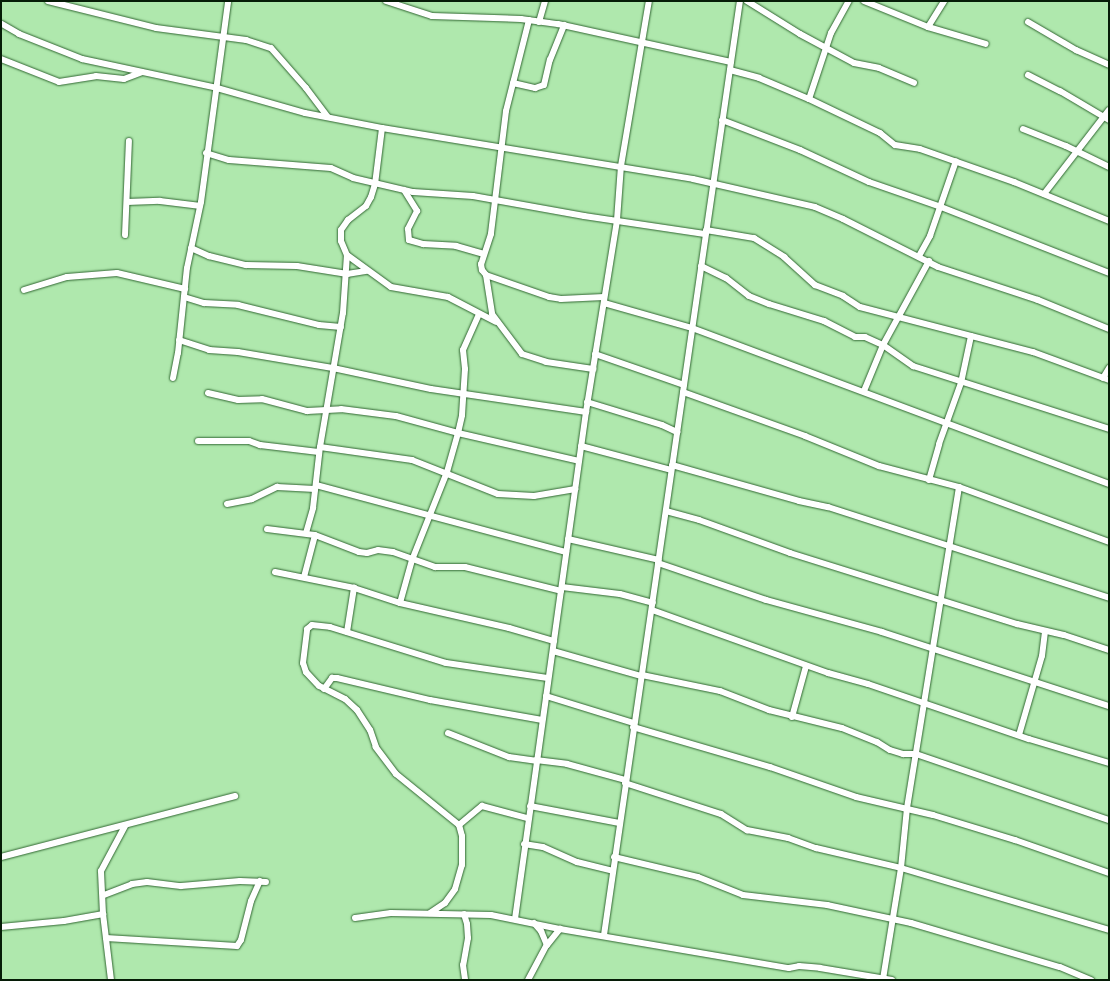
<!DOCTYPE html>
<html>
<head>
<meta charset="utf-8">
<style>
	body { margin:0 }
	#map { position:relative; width:1110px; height:981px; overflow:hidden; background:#afe8ad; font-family:"Source Sans 3",sans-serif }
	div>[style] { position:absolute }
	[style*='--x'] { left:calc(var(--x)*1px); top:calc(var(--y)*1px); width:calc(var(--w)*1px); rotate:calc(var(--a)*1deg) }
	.roads { filter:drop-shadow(0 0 1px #316732) drop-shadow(0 0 1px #316732) }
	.minor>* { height:6px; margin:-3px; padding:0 3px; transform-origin:3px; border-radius:3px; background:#fff }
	span { translate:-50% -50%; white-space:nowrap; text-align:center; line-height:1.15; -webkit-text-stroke:5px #afe8ad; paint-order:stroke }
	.frame { position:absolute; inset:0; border:2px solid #061c07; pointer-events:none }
</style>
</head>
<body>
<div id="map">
	<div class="roads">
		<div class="minor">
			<i style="--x:48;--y:1;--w:111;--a:14"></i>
			<i style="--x:156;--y:28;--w:91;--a:7.6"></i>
			<i style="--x:246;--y:40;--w:26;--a:18"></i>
			<i style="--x:271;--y:48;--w:53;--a:48.8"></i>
			<i style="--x:306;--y:88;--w:36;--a:53"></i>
			<i style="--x:386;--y:1;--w:48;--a:18.1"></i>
			<i style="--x:432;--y:16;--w:89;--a:1.9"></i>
			<i style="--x:521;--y:19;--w:37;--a:8"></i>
			<i style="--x:558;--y:24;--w:177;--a:12.4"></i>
			<i style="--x:747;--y:1;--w:62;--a:31.9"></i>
			<i style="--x:800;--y:34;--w:61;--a:28.2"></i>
			<i style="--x:854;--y:63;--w:25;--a:11"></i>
			<i style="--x:879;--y:68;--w:38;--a:23"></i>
			<i style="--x:864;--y:1;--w:69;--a:22.1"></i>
			<i style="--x:928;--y:27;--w:60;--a:16.3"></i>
			<i style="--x:529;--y:20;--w:94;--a:104.2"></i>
			<i style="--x:506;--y:111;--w:124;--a:97"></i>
			<i style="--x:491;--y:234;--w:32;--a:108"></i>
			<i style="--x:481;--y:264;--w:6;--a:81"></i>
			<i style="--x:482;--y:270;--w:6;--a:51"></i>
			<i style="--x:486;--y:275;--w:39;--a:81"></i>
			<i style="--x:492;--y:314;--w:50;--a:53.1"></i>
			<i style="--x:522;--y:354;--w:25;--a:18"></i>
			<i style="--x:546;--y:362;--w:48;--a:8.5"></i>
			<i style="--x:539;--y:22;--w:22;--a:-74"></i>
			<i style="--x:1028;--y:22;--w:56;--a:30.3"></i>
			<i style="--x:1076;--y:50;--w:36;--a:24"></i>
			<i style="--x:2;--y:24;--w:20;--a:30"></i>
			<i style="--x:19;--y:34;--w:68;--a:21.6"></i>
			<i style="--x:82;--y:59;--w:138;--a:12.1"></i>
			<i style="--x:217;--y:88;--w:91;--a:15.9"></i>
			<i style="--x:305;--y:113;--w:78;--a:11"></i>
			<i style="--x:382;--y:128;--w:315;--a:9.3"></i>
			<i style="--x:693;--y:179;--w:125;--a:12.9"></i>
			<i style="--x:815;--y:207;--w:30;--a:23"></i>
			<i style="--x:843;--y:219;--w:106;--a:26.8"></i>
			<i style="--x:938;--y:267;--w:105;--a:18.3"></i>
			<i style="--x:1038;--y:300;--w:77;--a:22.2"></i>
			<i style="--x:928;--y:27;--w:31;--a:-58"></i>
			<i style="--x:1;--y:59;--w:62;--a:21.6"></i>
			<i style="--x:59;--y:82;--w:37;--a:-9"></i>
			<i style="--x:96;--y:76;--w:28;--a:6"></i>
			<i style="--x:124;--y:79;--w:19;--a:-21"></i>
			<i style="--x:730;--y:70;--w:30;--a:15"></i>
			<i style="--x:759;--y:78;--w:54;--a:22.8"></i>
			<i style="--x:809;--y:99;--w:79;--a:25.6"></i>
			<i style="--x:880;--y:133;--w:19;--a:39"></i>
			<i style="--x:895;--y:145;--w:25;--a:9"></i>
			<i style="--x:920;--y:149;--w:100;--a:19.3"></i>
			<i style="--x:1014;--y:182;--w:103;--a:22.3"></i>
			<i style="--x:1028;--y:75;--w:36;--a:27"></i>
			<i style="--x:1060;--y:91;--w:57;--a:30.6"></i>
			<i style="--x:513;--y:83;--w:23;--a:13"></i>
			<i style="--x:535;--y:88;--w:9;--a:-18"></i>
			<i style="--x:544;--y:85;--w:26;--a:-77"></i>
			<i style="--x:550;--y:60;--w:38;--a:-68"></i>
			<i style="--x:809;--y:99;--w:70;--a:-71.6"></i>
			<i style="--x:831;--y:33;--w:37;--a:-61"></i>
			<i style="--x:722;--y:120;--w:84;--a:21"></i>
			<i style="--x:800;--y:150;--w:76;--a:24.9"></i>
			<i style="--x:869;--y:182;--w:76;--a:19.1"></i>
			<i style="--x:941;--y:207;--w:180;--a:21.4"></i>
			<i style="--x:382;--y:128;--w:56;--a:97.1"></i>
			<i style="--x:375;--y:184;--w:14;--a:107"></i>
			<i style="--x:371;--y:197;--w:10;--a:119"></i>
			<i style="--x:366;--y:206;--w:23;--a:142"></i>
			<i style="--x:348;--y:220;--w:12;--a:125"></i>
			<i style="--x:341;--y:230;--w:11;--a:90"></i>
			<i style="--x:341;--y:241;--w:15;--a:67"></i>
			<i style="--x:347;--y:255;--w:54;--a:36"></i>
			<i style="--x:391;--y:287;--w:58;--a:10"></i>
			<i style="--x:448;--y:297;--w:54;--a:27.5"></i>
			<i style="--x:1023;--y:129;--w:46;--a:21.6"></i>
			<i style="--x:1066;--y:146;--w:48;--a:26"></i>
			<i style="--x:206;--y:153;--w:24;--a:17"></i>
			<i style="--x:229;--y:160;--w:102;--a:4.5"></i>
			<i style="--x:331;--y:168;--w:24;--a:24"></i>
			<i style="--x:353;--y:178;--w:62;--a:13.1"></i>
			<i style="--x:413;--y:192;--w:60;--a:3.8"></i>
			<i style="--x:473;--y:196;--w:113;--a:10.2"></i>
			<i style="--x:584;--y:216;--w:122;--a:8.5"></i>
			<i style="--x:404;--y:190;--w:25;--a:58"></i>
			<i style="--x:417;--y:211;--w:20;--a:117"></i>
			<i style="--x:408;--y:229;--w:11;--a:85"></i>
			<i style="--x:409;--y:240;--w:15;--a:16"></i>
			<i style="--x:423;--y:244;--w:33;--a:3"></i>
			<i style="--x:456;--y:246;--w:29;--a:16"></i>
			<i style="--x:1044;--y:194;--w:106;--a:-52.3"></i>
			<i style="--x:127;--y:202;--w:33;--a:-2"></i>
			<i style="--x:160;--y:201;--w:39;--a:7"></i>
			<i style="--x:706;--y:230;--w:49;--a:9.5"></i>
			<i style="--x:754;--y:238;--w:36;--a:32"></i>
			<i style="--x:784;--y:257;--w:42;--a:42.1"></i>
			<i style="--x:815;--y:285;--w:30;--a:21"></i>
			<i style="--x:843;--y:296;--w:20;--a:33"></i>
			<i style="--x:860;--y:307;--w:179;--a:14.6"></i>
			<i style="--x:1033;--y:352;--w:81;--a:20.2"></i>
			<i style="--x:125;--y:235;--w:94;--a:-87.6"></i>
			<i style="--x:191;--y:248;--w:20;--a:24"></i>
			<i style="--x:209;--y:256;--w:38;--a:14"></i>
			<i style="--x:246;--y:265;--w:51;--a:1.1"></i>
			<i style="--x:297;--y:266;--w:51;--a:9.1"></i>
			<i style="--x:347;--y:274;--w:20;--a:-9"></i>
			<i style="--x:919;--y:256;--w:23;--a:-61"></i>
			<i style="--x:930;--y:236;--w:79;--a:-70.9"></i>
			<i style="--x:701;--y:266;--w:28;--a:26"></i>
			<i style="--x:726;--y:278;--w:29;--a:38"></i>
			<i style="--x:749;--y:296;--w:22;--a:22"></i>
			<i style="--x:769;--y:304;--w:58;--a:17.2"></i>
			<i style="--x:824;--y:321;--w:35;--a:27"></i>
			<i style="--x:855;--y:337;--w:10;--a:0"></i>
			<i style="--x:865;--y:337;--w:20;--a:24"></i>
			<i style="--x:883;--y:345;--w:37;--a:35"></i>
			<i style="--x:913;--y:366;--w:206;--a:17.8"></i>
			<i style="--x:486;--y:275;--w:67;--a:19.2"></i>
			<i style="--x:549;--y:297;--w:12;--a:9"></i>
			<i style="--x:561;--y:299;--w:43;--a:-2.7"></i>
			<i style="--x:24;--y:290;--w:45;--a:-16.8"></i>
			<i style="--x:67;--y:277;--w:50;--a:-4.6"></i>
			<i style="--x:117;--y:273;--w:70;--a:13.2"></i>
			<i style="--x:184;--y:297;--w:21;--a:17"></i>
			<i style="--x:204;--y:303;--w:34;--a:3"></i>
			<i style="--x:238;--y:305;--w:83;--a:13.9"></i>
			<i style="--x:319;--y:325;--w:22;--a:5"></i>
			<i style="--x:604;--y:303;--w:91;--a:15.9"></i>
			<i style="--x:692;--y:328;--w:445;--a:20.5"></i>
			<i style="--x:179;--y:340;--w:32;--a:18"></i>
			<i style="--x:209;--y:350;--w:29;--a:4"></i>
			<i style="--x:238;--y:352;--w:96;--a:9.6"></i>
			<i style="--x:333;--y:368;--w:100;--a:12.1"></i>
			<i style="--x:431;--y:389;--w:157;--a:8.4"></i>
			<i style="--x:595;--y:354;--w:94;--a:19.2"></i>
			<i style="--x:173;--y:378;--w:25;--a:-79"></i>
			<i style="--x:178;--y:353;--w:85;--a:-84"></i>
			<i style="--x:187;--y:268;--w:67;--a:-78"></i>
			<i style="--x:201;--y:202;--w:203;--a:-82.3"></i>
			<i style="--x:1103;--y:378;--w:12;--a:-59"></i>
			<i style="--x:864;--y:391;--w:50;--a:-67.6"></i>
			<i style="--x:883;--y:345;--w:96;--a:-61.3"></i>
			<i style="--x:683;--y:392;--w:130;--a:19.8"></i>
			<i style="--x:805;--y:436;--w:80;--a:22.1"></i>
			<i style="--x:879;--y:466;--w:83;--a:14.7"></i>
			<i style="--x:959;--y:487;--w:325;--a:99.2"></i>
			<i style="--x:907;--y:808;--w:60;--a:95.7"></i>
			<i style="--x:901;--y:868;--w:112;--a:99.2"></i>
			<i style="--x:208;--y:393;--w:31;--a:13"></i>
			<i style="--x:238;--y:400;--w:24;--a:-2"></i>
			<i style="--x:262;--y:399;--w:47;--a:14.9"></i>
			<i style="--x:307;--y:411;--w:34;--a:-3"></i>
			<i style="--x:341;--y:409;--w:55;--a:7.3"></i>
			<i style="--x:396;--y:416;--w:64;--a:15.3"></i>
			<i style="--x:458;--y:433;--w:124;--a:13"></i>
			<i style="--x:587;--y:402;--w:78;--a:17"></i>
			<i style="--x:662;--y:425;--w:17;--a:25"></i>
			<i style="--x:198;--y:441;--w:51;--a:0"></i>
			<i style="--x:249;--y:441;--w:12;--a:20"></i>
			<i style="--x:260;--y:445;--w:59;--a:6.8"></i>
			<i style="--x:581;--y:446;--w:93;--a:14.9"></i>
			<i style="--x:320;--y:447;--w:93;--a:8"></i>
			<i style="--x:412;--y:460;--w:92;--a:21.6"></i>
			<i style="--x:498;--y:494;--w:36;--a:3"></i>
			<i style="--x:534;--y:496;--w:42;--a:-9.7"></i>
			<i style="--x:672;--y:465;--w:132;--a:15.8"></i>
			<i style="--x:799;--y:501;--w:30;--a:12"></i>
			<i style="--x:828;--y:507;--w:295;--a:17.9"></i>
			<i style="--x:929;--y:480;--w:37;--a:-74"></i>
			<i style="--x:939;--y:444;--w:65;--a:-70.2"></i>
			<i style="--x:961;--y:383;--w:48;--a:-78"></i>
			<i style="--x:316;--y:485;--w:259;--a:15"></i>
			<i style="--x:959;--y:487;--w:160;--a:20.1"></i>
			<i style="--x:227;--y:504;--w:25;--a:-11"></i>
			<i style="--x:252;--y:499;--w:28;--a:-26"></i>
			<i style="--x:277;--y:487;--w:38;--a:3"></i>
			<i style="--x:666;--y:511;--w:34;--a:15"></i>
			<i style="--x:699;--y:520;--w:97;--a:19.9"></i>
			<i style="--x:790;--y:553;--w:238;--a:17.4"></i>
			<i style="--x:1017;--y:624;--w:48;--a:13.2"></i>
			<i style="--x:1064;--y:635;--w:47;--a:18.4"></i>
			<i style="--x:267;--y:529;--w:48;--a:7.1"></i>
			<i style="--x:315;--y:535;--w:47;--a:21.1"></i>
			<i style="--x:359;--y:552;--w:8;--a:7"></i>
			<i style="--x:367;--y:553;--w:11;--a:-15"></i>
			<i style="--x:378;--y:550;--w:15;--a:8"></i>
			<i style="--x:393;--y:552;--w:45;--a:19.7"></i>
			<i style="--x:435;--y:567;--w:30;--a:0"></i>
			<i style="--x:465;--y:567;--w:99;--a:14"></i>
			<i style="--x:306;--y:533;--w:26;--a:-74"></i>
			<i style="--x:313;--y:508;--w:61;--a:-83.5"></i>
			<i style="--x:320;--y:447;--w:136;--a:-80.3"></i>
			<i style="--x:343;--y:313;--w:58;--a:-86.1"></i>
			<i style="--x:568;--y:539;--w:93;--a:13"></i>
			<i style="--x:658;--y:563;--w:114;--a:18.9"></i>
			<i style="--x:766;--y:600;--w:120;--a:15.4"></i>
			<i style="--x:882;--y:632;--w:239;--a:18.1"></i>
			<i style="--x:275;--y:572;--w:81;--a:11.4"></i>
			<i style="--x:354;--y:588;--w:48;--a:18.1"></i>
			<i style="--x:400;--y:603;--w:112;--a:12.9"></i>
			<i style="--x:509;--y:628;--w:47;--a:16.1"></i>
			<i style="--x:304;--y:577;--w:43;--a:-75.3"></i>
			<i style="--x:562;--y:587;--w:58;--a:6.9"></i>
			<i style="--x:620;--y:594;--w:34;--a:15"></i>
			<i style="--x:400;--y:603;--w:45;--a:-74.4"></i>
			<i style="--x:412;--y:560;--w:95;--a:-68.3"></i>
			<i style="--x:447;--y:472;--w:41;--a:-74.2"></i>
			<i style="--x:458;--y:433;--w:18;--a:-77"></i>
			<i style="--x:462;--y:415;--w:46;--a:-86.3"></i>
			<i style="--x:465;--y:369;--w:19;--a:-96"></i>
			<i style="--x:463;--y:350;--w:39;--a:-66"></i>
			<i style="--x:652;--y:610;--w:187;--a:19.7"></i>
			<i style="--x:828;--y:673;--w:41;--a:15.4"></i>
			<i style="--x:868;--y:684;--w:170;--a:18.9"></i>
			<i style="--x:1029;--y:739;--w:84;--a:16.7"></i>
			<i style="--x:347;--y:632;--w:45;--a:-81"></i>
			<i style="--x:553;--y:651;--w:91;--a:15.9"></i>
			<i style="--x:642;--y:675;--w:80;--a:11.6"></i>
			<i style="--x:720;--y:691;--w:53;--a:21.2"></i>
			<i style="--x:769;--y:710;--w:75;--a:13.9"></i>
			<i style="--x:842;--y:728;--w:38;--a:22"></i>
			<i style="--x:877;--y:742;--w:15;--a:32"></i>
			<i style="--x:890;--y:750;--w:14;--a:17"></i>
			<i style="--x:903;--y:754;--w:13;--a:0"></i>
			<i style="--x:916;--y:754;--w:204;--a:18.9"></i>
			<i style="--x:324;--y:689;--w:14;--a:-54"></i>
			<i style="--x:332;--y:678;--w:5;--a:0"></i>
			<i style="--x:337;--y:678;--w:96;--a:13.3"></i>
			<i style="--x:430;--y:700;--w:114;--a:10.1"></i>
			<i style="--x:546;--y:696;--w:92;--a:17.1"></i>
			<i style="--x:792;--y:717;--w:53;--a:-74.6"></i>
			<i style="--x:633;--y:727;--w:143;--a:16.3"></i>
			<i style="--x:770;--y:767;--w:91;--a:19.2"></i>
			<i style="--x:856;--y:797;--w:79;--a:13.2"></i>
			<i style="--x:933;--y:815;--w:86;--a:17"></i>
			<i style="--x:1015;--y:840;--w:100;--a:19.3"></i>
			<i style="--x:448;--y:733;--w:66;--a:21.5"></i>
			<i style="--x:509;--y:757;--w:27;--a:8"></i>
			<i style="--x:1019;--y:735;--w:82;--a:-73.8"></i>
			<i style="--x:1042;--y:656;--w:24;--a:-83"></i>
			<i style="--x:536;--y:760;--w:31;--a:7"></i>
			<i style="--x:567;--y:764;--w:60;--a:15.4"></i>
			<i style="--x:625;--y:783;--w:101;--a:17.9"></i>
			<i style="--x:721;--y:814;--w:31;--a:32"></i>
			<i style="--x:747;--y:830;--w:42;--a:11"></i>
			<i style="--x:788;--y:838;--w:30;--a:20"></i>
			<i style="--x:816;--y:848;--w:87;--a:13.2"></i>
			<i style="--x:901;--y:868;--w:217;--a:16.6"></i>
			<i style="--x:530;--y:806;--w:91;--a:10.8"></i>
			<i style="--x:459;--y:825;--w:30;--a:-40"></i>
			<i style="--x:482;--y:806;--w:47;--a:14.9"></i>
			<i style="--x:524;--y:844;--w:19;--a:9"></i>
			<i style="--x:543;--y:847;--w:37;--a:24"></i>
			<i style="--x:577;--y:862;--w:36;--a:14"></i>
			<i style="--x:1;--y:857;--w:242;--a:-14.6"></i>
			<i style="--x:614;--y:857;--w:86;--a:13.4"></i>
			<i style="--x:698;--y:877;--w:48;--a:21.8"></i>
			<i style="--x:743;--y:895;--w:85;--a:6.8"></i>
			<i style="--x:827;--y:905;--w:86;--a:12.1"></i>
			<i style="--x:911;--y:923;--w:155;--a:16.5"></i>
			<i style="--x:1060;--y:967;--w:34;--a:23"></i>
			<i style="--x:104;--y:895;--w:30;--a:-21"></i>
			<i style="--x:132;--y:884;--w:15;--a:-8"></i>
			<i style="--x:147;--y:882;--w:34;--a:7"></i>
			<i style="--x:181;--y:886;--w:59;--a:-4.8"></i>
			<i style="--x:240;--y:881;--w:26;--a:2"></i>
			<i style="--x:430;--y:913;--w:18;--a:-34"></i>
			<i style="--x:445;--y:903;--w:17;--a:-54"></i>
			<i style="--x:455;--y:889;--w:25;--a:-74"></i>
			<i style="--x:462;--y:865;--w:29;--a:-90"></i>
			<i style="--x:462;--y:836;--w:11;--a:-105"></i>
			<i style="--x:459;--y:825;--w:81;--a:-141"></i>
			<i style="--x:396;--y:774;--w:34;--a:-127"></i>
			<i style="--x:376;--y:747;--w:18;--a:-109"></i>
			<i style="--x:370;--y:730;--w:24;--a:-123"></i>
			<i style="--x:357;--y:710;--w:16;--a:-137"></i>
			<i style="--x:345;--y:699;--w:29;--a:-153"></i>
			<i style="--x:319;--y:686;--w:19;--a:-133"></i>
			<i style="--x:306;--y:672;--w:9;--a:-108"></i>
			<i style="--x:303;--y:663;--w:34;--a:-83"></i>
			<i style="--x:307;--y:629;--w:6;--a:-39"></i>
			<i style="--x:312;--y:625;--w:18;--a:6"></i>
			<i style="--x:330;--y:627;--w:121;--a:17.2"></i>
			<i style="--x:446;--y:663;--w:103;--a:8.4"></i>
			<i style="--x:464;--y:914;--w:10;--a:73"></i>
			<i style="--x:467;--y:924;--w:14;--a:86"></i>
			<i style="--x:468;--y:938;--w:27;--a:100"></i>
			<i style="--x:463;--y:965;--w:15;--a:82"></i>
			<i style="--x:355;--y:918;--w:36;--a:-8"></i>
			<i style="--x:391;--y:913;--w:100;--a:1.1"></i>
			<i style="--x:491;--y:915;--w:70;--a:11.5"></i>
			<i style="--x:560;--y:929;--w:232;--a:9.7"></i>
			<i style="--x:789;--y:968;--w:10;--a:-11"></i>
			<i style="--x:799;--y:966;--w:21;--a:5"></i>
			<i style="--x:820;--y:968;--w:73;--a:9.5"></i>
			<i style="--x:515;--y:919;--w:512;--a:-82.03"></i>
			<i style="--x:586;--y:412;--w:194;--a:-80.8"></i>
			<i style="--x:617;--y:220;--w:54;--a:-85.8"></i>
			<i style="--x:621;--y:166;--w:167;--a:-80.4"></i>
			<i style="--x:534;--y:923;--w:11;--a:49"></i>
			<i style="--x:541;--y:931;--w:15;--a:67"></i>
			<i style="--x:1;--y:927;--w:63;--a:-5.4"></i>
			<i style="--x:64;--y:921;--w:40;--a:-10"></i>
			<i style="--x:604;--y:935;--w:944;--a:-81.72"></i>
			<i style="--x:106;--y:938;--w:131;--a:3.5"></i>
			<i style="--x:237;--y:946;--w:7;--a:-56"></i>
			<i style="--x:241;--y:940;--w:40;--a:-75.6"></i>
			<i style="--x:251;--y:901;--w:22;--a:-66"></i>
			<i style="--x:111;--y:980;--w:66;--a:-96.9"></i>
			<i style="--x:103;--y:914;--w:43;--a:-92.7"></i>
			<i style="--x:101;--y:871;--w:51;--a:-61.9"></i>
			<i style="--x:528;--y:980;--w:40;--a:-62"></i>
			<i style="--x:547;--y:945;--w:21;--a:-51"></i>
		</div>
	</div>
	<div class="frame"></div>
</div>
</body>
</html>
